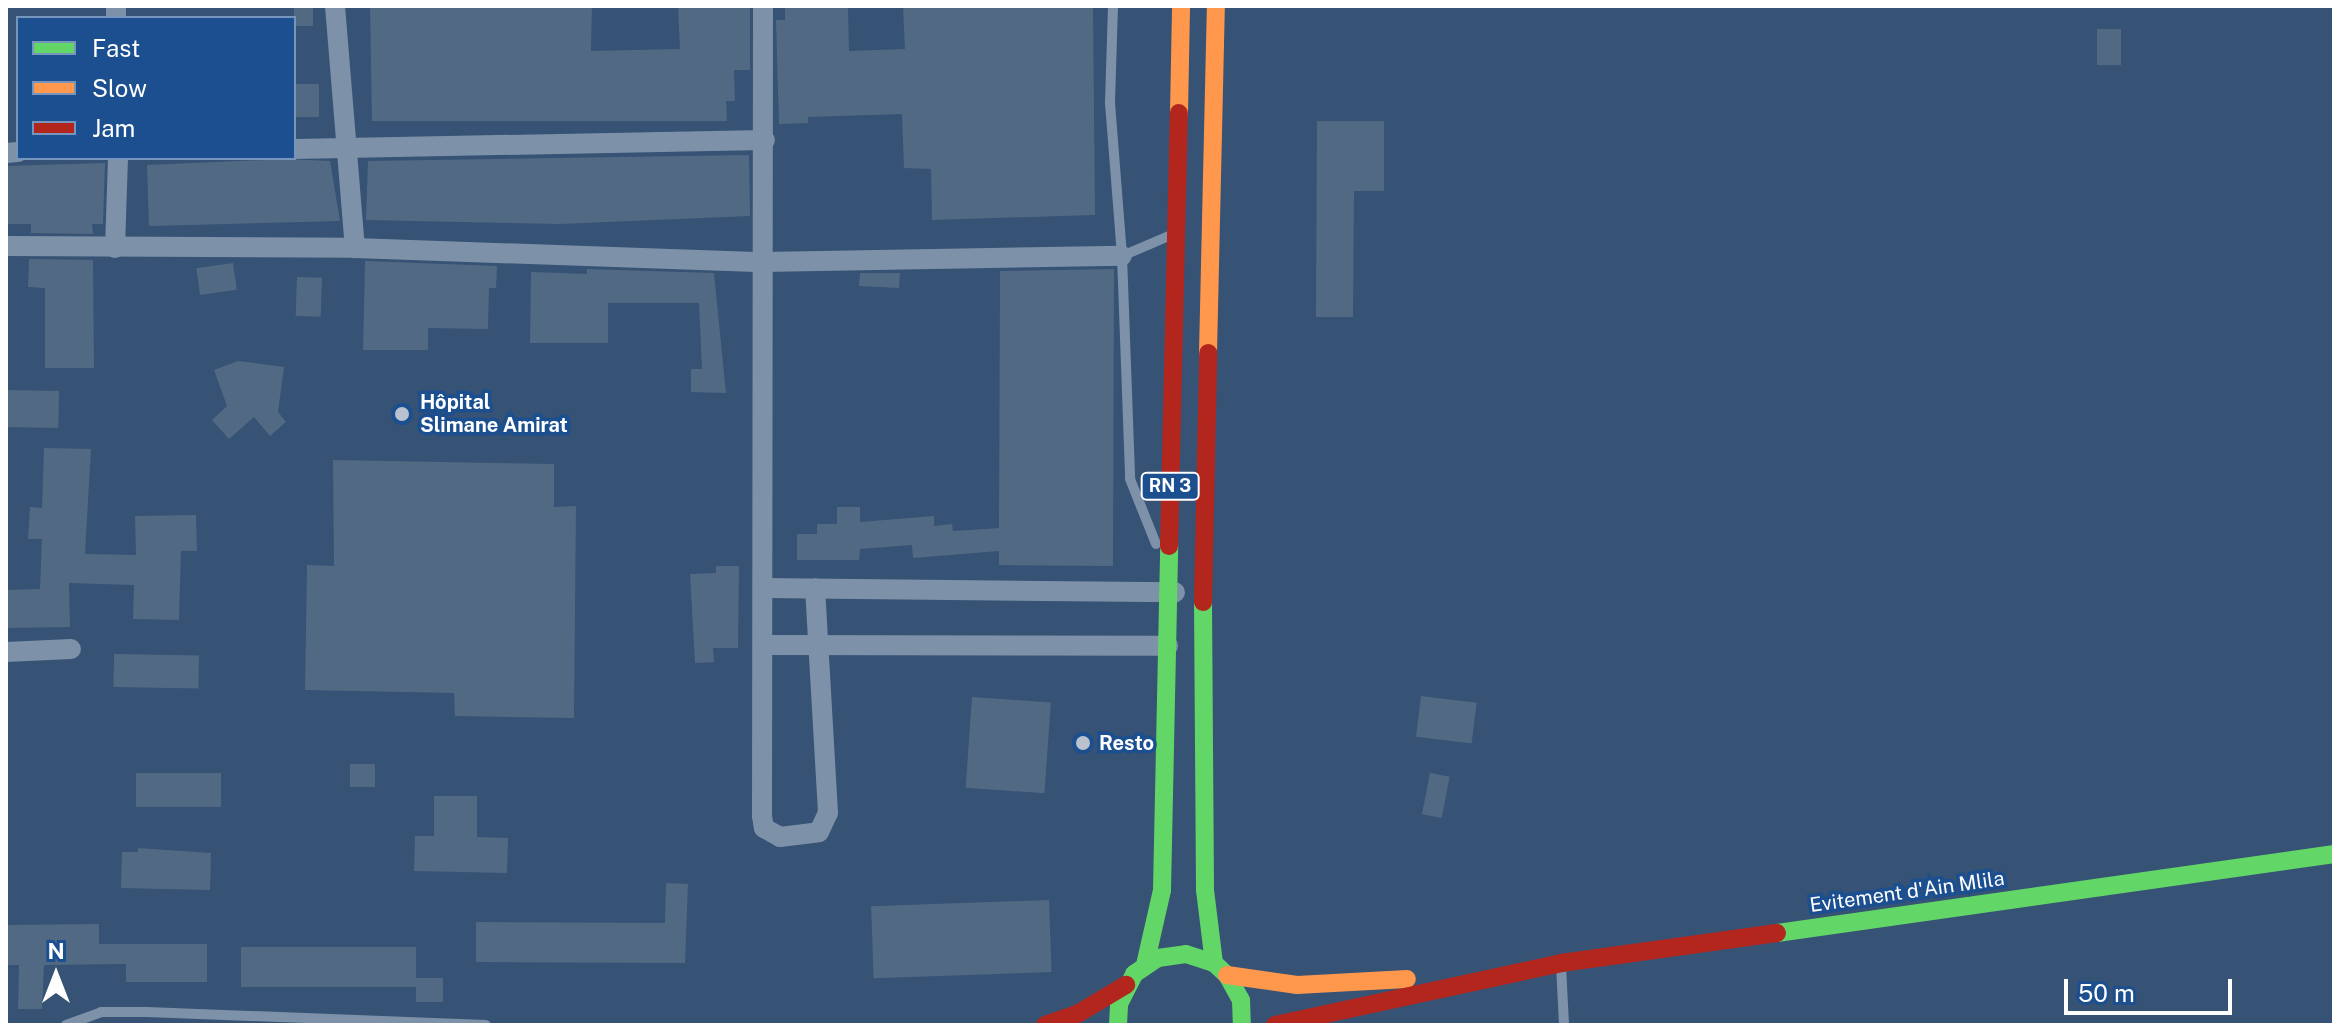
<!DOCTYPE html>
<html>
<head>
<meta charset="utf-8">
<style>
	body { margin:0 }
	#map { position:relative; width:2340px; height:1031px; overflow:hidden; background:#365274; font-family:"Public Sans",sans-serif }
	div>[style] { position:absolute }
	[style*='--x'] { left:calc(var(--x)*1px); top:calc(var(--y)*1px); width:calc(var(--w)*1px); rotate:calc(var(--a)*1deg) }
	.building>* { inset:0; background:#526984; transform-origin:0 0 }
	.lane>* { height:10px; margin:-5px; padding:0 5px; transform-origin:5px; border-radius:5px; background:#7d92a8 }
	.street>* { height:20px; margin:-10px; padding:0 10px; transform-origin:10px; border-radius:10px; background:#7d92a8 }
	.fast>* { height:18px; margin:-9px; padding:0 9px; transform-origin:9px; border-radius:9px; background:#63d668 }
	.slow>* { height:18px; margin:-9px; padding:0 9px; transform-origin:9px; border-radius:9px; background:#ff974d }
	.jam>* { height:18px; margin:-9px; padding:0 9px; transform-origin:9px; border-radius:9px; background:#b3261e }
	.dots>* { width:22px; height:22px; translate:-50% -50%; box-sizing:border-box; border:4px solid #1b4f8f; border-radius:50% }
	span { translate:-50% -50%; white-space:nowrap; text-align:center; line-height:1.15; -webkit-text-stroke:7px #1b4f8f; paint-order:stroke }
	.shield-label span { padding:2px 6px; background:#1b4f8f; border:2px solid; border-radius:6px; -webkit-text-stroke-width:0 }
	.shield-label { font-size:18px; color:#fff; font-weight:700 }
	.poi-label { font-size:20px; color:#fff; font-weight:700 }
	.left { translate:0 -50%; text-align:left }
	.street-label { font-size:20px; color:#fff }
	.frame { position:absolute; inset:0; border:8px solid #fff; pointer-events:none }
	.legend { position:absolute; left:16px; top:16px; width:280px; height:144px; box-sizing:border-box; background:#1b4f8f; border:2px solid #7695bc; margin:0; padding:10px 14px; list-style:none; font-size:24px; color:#fff }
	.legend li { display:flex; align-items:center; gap:16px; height:40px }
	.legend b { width:40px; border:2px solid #7695bc }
	.north { position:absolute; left:16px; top:935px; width:80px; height:80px; -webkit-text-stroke:6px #1b4f8f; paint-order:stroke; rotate:0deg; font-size:22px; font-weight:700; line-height:32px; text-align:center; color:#fff }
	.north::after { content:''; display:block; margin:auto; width:28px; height:36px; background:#fff; clip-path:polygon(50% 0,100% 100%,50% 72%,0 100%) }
	.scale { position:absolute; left:2064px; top:979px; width:168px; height:36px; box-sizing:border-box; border:4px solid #fff; border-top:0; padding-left:10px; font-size:24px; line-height:28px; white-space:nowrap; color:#fff; -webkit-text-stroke:6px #1b4f8f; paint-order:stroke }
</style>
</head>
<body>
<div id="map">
	<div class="building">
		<i style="left:294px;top:6px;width:19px;height:20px"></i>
		<i style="clip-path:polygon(370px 6px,592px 6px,591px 51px,680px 49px,678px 6px,750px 6px,750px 70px,734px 70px,735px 101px,726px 101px,727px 121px,372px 121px)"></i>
		<i style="clip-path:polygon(785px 6px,848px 6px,849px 51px,905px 49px,903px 6px,1093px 6px,1095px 215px,932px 220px,931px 169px,904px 168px,902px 114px,808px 117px,808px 123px,779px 124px,776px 20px,785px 20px)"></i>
		<i style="left:2097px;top:29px;width:24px;height:36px"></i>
		<i style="left:294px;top:84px;width:25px;height:33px"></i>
		<i style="clip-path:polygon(1317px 121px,1384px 121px,1384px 191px,1354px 191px,1353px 317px,1316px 317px)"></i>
		<i style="clip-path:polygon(749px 155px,750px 216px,560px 224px,366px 220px,368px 161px)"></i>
		<i style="clip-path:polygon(286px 159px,330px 161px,340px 221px,149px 226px,147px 165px)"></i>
		<i style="clip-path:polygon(105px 163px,103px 224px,92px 224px,93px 234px,31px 233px,31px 224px,6px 224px,6px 166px)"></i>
		<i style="clip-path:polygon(29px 259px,93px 260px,94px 368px,45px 368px,45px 288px,28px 287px)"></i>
		<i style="clip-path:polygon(365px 261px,497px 266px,496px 288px,489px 288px,488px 329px,428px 328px,428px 350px,363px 350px)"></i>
		<i style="left:233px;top:263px;width:27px;height:37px;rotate:82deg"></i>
		<i style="clip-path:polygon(587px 269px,714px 273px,726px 393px,691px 392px,691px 369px,702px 369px,699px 303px,608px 303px,608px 343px,530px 343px,531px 272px,587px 274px)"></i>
		<i style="clip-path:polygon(1114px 269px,1113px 566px,999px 565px,999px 551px,913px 558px,912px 545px,860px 549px,859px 560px,797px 560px,797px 534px,817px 534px,817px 524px,837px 524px,837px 507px,860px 507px,860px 522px,934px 516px,934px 526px,952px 524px,953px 531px,999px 528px,1000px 271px)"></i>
		<i style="clip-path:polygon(860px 273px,900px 273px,899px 288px,859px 286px)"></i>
		<i style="left:297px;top:277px;width:25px;height:39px;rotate:2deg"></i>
		<i style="clip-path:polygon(238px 361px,284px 367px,278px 412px,286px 422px,270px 436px,254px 417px,229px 439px,212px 420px,227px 406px,214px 370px)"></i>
		<i style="left:6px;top:390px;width:53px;height:37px;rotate:1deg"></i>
		<i style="clip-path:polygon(44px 448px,91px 449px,85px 554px,136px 555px,135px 516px,196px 515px,197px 551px,181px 551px,179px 620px,133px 619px,134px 585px,69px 583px,70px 627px,6px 628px,6px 590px,40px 589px,42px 539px,28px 539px,30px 507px,42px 508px)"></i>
		<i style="clip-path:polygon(333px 460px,554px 464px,554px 507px,576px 506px,574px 718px,455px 716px,454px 693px,305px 690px,307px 565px,334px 566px)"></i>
		<i style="clip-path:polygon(716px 566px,739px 566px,738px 648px,713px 648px,714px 662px,695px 663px,690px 574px,716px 573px)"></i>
		<i style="left:114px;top:654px;width:85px;height:33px;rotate:1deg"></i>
		<i style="left:1421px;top:696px;width:56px;height:41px;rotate:7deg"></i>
		<i style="left:972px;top:697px;width:79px;height:91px;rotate:4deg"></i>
		<i style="left:350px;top:764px;width:25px;height:23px"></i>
		<i style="left:136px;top:773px;width:85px;height:34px"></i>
		<i style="left:1430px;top:773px;width:20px;height:42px;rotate:11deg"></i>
		<i style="clip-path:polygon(434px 796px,477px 796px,477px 837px,508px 838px,507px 873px,414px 871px,415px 836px,434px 836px)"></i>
		<i style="clip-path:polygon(138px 848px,211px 853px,210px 890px,121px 888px,122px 852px,138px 852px)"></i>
		<i style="clip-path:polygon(666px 883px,688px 884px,685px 963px,476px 962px,476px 922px,665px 923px)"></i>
		<i style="left:1049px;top:900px;width:72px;height:178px;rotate:88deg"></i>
		<i style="clip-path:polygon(99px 924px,99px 944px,207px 944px,207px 982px,126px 982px,126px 964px,44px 965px,42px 1009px,18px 1009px,19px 965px,6px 965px,6px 925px)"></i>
		<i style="left:241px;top:947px;width:175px;height:40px"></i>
		<i style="left:416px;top:978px;width:27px;height:24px"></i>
	</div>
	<div class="lane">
		<i style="--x:1113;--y:6;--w:97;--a:91.8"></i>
		<i style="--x:1110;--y:103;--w:153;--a:85.5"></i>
		<i style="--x:1122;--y:256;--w:51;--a:-23.1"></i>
		<i style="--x:1122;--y:256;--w:223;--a:87.9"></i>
		<i style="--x:1130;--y:479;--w:70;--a:68.2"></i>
		<i style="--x:1561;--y:965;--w:60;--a:87.1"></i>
		<i style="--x:66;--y:1025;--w:37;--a:-20"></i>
		<i style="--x:101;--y:1012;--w:46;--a:0"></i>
		<i style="--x:147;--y:1012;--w:339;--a:2.2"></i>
	</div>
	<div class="street">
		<i style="--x:116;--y:6;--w:12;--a:90"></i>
		<i style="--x:335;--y:6;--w:243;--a:85.3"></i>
		<i style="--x:763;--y:6;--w:810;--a:90.07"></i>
		<i style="--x:762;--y:816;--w:12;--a:81"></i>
		<i style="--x:764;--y:828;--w:18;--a:29"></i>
		<i style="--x:780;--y:837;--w:39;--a:-7"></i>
		<i style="--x:819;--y:832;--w:21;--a:-65"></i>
		<i style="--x:828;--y:813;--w:225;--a:-93.3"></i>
		<i style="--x:294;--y:149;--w:471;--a:-1.1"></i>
		<i style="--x:6;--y:153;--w:12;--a:-5"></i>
		<i style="--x:6;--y:246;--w:349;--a:0.3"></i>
		<i style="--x:355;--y:248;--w:408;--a:2"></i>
		<i style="--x:763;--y:262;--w:359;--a:-1"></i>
		<i style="--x:115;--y:248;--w:90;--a:-88.1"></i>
		<i style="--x:764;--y:588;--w:411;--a:0.6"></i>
		<i style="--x:764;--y:645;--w:404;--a:0.1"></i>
		<i style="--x:6;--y:652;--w:65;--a:-2.6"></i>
	</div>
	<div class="fast">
		<i style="--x:1203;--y:602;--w:288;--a:89.6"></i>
		<i style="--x:1205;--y:890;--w:74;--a:83"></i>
		<i style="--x:1777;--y:933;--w:563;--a:-8.07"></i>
		<i style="--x:1145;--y:965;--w:77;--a:-77.2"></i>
		<i style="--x:1162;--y:890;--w:344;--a:-88.8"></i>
		<i style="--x:1118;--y:1025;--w:21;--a:-87"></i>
		<i style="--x:1119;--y:1004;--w:34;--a:-63"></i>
		<i style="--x:1134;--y:974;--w:29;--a:-34"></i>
		<i style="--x:1158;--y:958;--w:28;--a:-8"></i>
		<i style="--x:1186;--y:954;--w:29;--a:18"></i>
		<i style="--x:1214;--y:963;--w:18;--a:43"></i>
		<i style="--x:1227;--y:975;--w:29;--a:61"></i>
		<i style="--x:1241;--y:1000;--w:25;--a:88"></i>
	</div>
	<div class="slow">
		<i style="--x:1179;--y:113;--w:107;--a:-88.9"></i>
		<i style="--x:1208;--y:353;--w:347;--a:-88.7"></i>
		<i style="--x:1227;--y:975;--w:71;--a:8.1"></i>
		<i style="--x:1297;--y:985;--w:110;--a:-3.1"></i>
	</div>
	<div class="jam">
		<i style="--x:1169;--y:546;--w:433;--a:-88.7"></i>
		<i style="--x:1203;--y:602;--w:249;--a:-88.8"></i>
		<i style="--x:1045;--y:1025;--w:36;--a:-19"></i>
		<i style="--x:1079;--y:1013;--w:55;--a:-30.8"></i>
		<i style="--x:1275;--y:1025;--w:293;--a:-12.2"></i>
		<i style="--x:1561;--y:963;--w:218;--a:-7.9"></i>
	</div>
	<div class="dots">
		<i style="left:402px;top:414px;background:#b9c2ce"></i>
		<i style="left:1083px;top:743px;background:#b9c2ce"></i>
	</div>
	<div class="shield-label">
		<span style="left:1170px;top:486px">RN 3</span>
	</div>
	<div class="poi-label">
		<span class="left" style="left:420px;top:414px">Hôpital<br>Slimane Amirat</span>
		<span class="left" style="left:1099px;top:743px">Resto</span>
	</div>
	<div class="street-label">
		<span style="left:1907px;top:892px;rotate:-8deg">Evitement d'Ain Mlila</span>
	</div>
	<div class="frame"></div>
	<ul class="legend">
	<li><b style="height:10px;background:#63d668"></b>Fast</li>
	<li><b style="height:10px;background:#ff974d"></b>Slow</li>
	<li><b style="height:10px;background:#b3261e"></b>Jam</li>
	</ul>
	<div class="north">N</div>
	<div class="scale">50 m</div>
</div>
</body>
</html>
